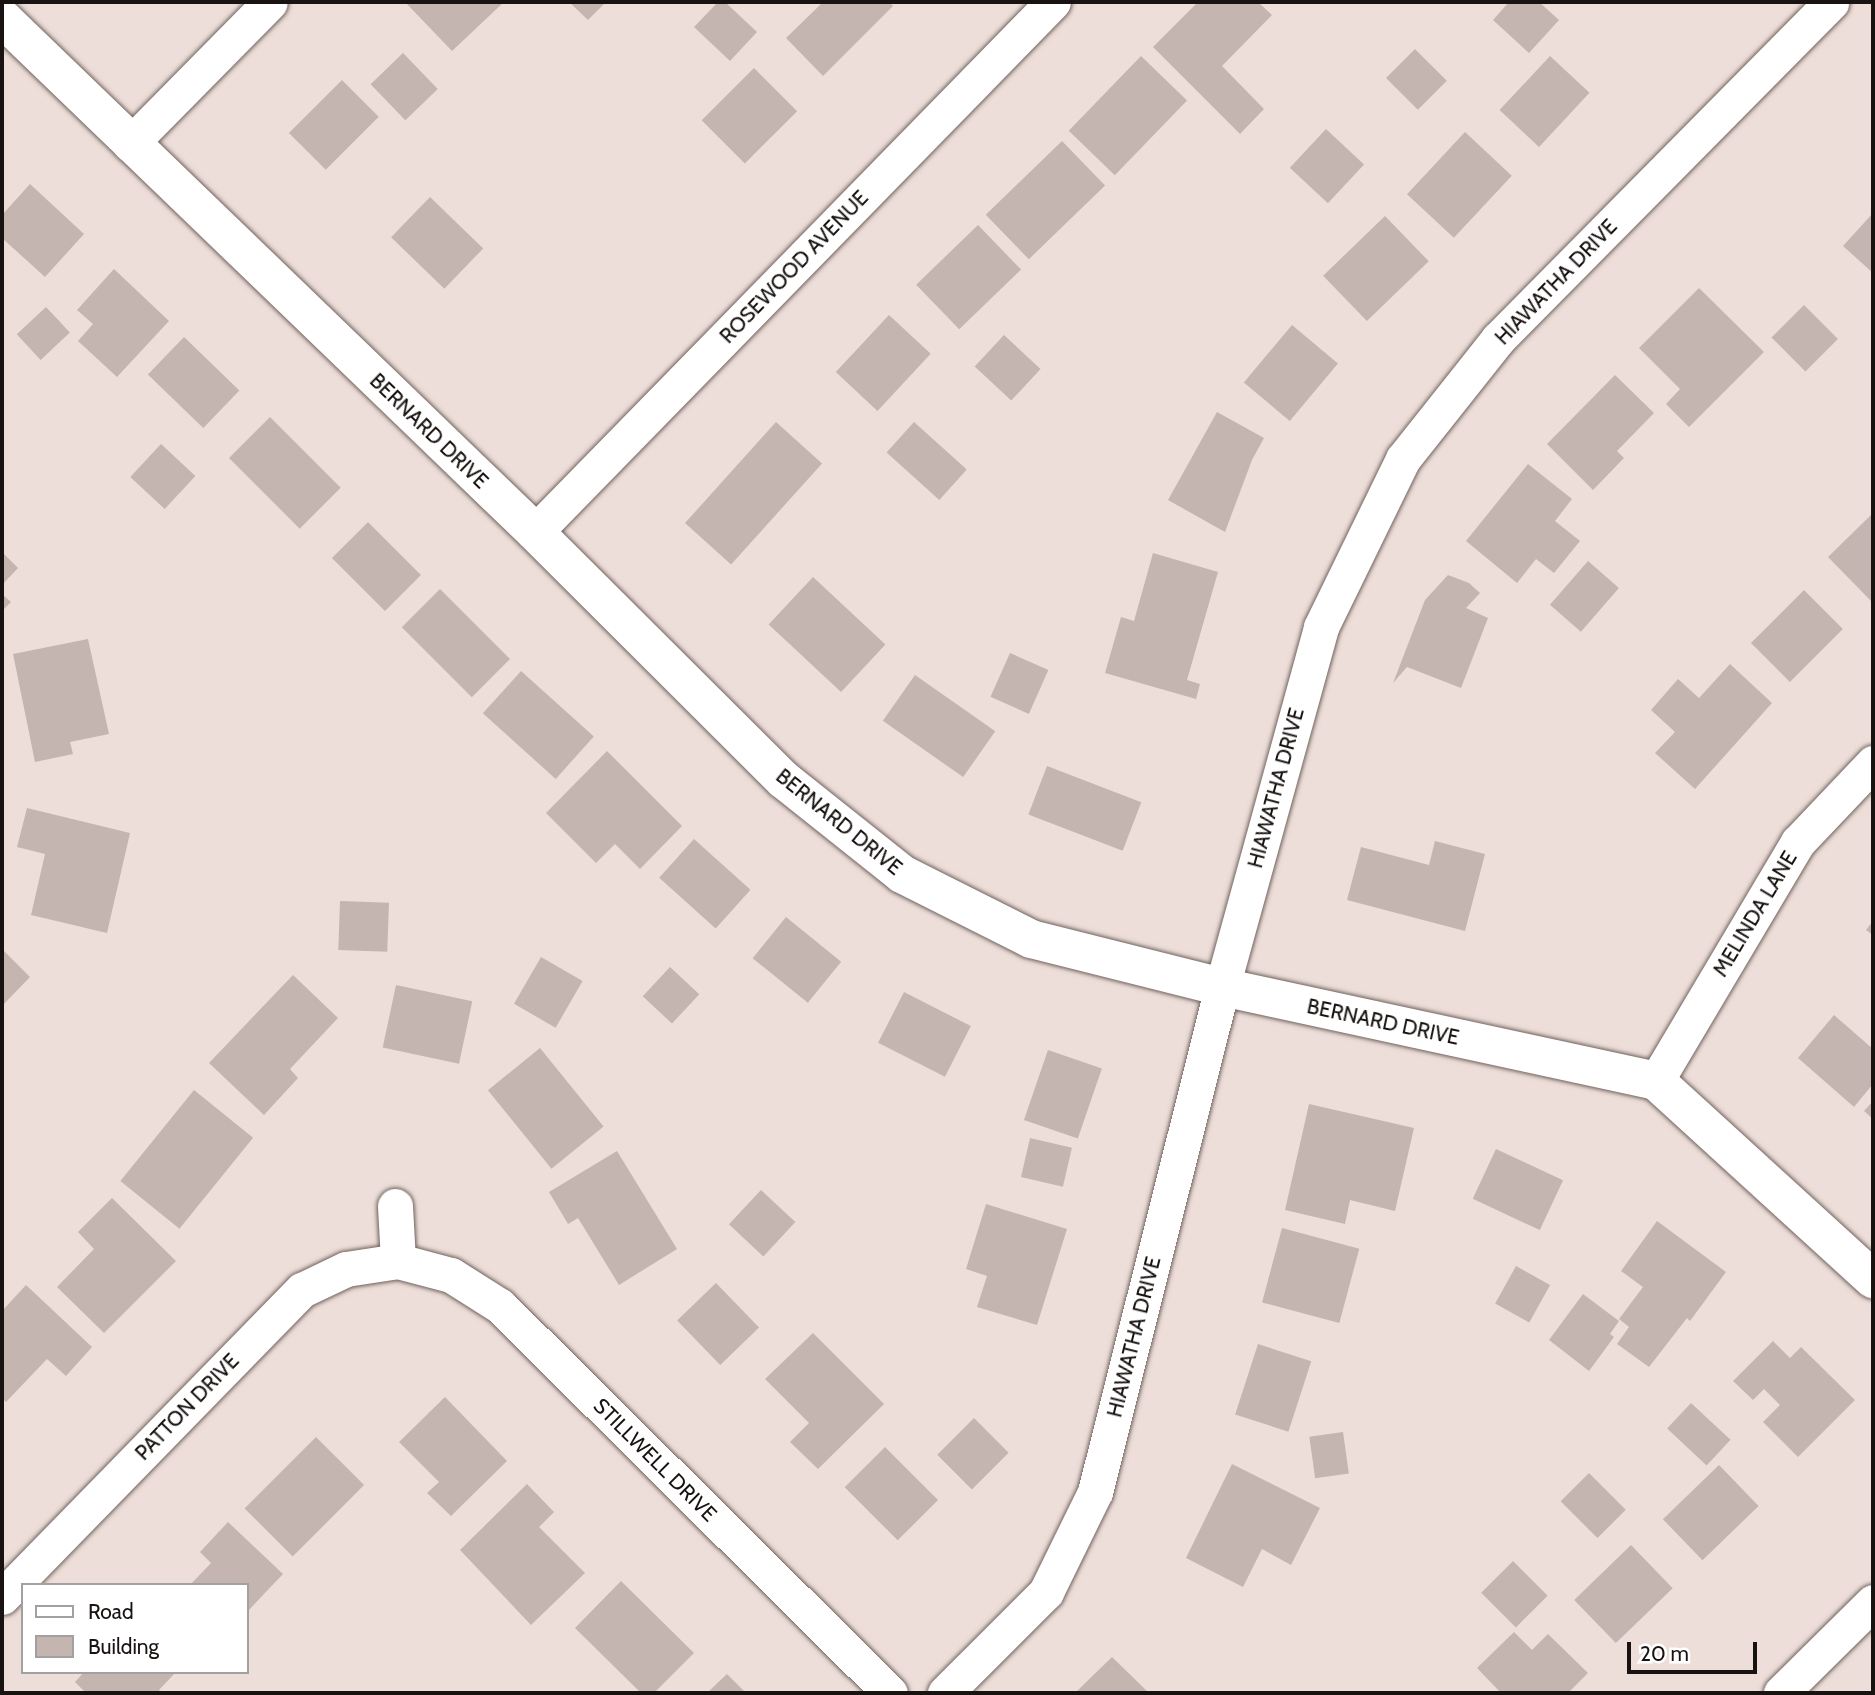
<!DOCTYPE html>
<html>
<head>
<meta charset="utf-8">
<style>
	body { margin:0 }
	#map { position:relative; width:1875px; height:1695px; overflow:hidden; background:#eeded9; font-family:Cabin,sans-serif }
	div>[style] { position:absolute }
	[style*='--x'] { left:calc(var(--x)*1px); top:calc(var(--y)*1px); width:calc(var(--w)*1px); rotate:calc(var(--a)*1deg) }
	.building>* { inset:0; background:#c4b5b0; transform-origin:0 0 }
	.roads { filter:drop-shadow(0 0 2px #70625e) drop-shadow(0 0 2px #70625e) }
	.street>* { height:35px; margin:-17.5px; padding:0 17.5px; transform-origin:17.5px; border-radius:17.5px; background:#fff }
	.secondary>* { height:38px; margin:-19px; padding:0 19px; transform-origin:19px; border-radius:19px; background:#fff }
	span { translate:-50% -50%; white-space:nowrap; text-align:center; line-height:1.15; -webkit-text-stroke:5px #fff; paint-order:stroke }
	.street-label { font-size:21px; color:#181311 }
	.frame { position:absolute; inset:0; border:4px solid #181311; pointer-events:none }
	.legend { position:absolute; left:21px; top:1583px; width:228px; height:91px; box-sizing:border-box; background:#fff; border:2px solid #a3a1a0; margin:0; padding:9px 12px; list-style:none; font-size:21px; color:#181311 }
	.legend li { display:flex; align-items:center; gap:14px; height:35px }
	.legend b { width:35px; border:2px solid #a3a1a0 }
	.scale { position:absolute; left:1627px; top:1642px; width:130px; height:32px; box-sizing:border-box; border:4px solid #181311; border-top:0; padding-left:9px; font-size:21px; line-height:24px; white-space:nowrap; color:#181311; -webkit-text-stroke:5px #fff; paint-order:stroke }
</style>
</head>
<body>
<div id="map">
	<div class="building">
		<i style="clip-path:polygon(405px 2px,504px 2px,452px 51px)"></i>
		<i style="clip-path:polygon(569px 2px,606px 2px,588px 20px)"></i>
		<i style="clip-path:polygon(718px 2px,725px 2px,757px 32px,730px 61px,694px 27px)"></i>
		<i style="clip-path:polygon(819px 2px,889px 2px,893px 6px,823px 76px,786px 38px,821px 4px)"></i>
		<i style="clip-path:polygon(1198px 2px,1258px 2px,1272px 15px,1222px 66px,1264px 109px,1240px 134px,1153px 47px)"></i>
		<i style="clip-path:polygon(1509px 2px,1539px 2px,1559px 20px,1529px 53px,1493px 20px)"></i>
		<i style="left:1415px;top:49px;width:45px;height:41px;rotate:45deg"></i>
		<i style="left:403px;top:53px;width:50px;height:45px;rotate:46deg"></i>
		<i style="left:1141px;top:56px;width:64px;height:104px;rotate:44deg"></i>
		<i style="left:1550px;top:56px;width:54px;height:74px;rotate:43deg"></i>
		<i style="left:754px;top:68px;width:61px;height:74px;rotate:45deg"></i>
		<i style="left:342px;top:80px;width:52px;height:75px;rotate:45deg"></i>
		<i style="left:1326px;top:129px;width:52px;height:53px;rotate:43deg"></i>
		<i style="left:1465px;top:132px;width:64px;height:85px;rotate:43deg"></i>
		<i style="left:1062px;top:141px;width:62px;height:106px;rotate:46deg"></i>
		<i style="clip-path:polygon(30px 184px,84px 234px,45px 277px,2px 238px,2px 215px)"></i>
		<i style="left:430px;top:197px;width:74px;height:56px;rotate:44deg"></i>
		<i style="clip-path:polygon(1873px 213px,1873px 273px,1843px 246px)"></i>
		<i style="left:1385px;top:216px;width:63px;height:86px;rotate:46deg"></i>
		<i style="left:978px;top:225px;width:62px;height:86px;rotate:46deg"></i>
		<i style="clip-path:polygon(114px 269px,169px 321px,117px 377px,78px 341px,93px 324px,77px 310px)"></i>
		<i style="clip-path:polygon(1699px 288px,1764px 352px,1689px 427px,1666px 404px,1680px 389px,1639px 348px)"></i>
		<i style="left:1804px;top:305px;width:48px;height:46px;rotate:45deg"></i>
		<i style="left:46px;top:307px;width:35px;height:40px;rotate:47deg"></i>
		<i style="left:889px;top:315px;width:57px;height:78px;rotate:43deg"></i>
		<i style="left:1292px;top:325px;width:60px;height:75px;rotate:40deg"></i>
		<i style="left:1004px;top:335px;width:50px;height:43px;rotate:43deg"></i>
		<i style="left:184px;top:337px;width:77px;height:52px;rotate:44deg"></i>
		<i style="clip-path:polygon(1615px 375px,1654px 413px,1617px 451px,1624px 458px,1593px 490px,1547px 444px)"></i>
		<i style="clip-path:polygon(1217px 412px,1264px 438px,1252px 460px,1225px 532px,1168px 500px)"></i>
		<i style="left:270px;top:417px;width:100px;height:58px;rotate:45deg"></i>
		<i style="left:776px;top:422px;width:62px;height:136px;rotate:42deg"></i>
		<i style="left:914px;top:422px;width:71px;height:41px;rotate:42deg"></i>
		<i style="left:161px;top:444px;width:47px;height:45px;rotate:43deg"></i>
		<i style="clip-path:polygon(1528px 464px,1572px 499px,1555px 521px,1580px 541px,1554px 573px,1536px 559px,1517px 583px,1466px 541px)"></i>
		<i style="clip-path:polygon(1873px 513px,1873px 603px,1828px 557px)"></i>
		<i style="left:368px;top:522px;width:75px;height:51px;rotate:45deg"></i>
		<i style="clip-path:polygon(2px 552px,18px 568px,2px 585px)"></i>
		<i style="clip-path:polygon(1153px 553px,1218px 572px,1187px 680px,1200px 684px,1196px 699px,1105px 673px,1121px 617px,1134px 621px)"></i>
		<i style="left:1588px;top:561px;width:41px;height:58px;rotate:41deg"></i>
		<i style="clip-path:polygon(1448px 575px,1469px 583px,1480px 593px,1466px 608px,1488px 618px,1461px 688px,1407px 667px,1393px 683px,1425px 600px)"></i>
		<i style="left:813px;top:577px;width:99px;height:65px;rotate:43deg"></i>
		<i style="left:440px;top:589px;width:99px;height:54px;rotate:45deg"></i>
		<i style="left:1804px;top:590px;width:55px;height:75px;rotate:45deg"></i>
		<i style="clip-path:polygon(2px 594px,11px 602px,2px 611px)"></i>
		<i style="clip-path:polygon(88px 639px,109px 734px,70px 742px,73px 754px,35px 762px,13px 654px)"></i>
		<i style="left:1010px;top:653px;width:42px;height:48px;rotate:24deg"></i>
		<i style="clip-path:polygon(1730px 664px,1772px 703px,1695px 789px,1655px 753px,1675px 732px,1651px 710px,1678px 679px,1699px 698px)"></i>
		<i style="left:521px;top:671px;width:98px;height:57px;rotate:42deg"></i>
		<i style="left:915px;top:675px;width:98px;height:56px;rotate:35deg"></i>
		<i style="clip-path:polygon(607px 751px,682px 826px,640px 869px,615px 844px,596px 863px,546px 813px)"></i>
		<i style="left:1047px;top:766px;width:101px;height:52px;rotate:21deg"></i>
		<i style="clip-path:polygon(27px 808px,130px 833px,107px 933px,31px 915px,45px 854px,17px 847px)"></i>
		<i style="left:694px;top:839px;width:76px;height:52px;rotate:42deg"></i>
		<i style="clip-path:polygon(1435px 841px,1485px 854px,1465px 931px,1347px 900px,1361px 847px,1429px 865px)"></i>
		<i style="left:340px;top:901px;width:49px;height:49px;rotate:2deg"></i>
		<i style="left:786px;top:917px;width:71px;height:53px;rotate:39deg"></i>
		<i style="clip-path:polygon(1873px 921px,1873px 935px,1866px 930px)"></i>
		<i style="clip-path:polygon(2px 949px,30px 977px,2px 1006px)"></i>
		<i style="left:541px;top:957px;width:48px;height:54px;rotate:30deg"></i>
		<i style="left:670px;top:967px;width:40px;height:40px;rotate:43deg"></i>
		<i style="clip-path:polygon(293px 975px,338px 1018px,290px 1069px,298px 1078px,264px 1115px,209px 1063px)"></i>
		<i style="left:396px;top:985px;width:78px;height:64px;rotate:12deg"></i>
		<i style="left:904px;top:992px;width:75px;height:57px;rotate:27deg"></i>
		<i style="clip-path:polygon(1834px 1015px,1873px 1049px,1873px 1084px,1854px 1107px,1798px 1058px)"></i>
		<i style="left:540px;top:1048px;width:101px;height:67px;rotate:51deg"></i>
		<i style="left:1048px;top:1050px;width:57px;height:74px;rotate:19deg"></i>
		<i style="left:194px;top:1090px;width:76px;height:117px;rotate:39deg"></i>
		<i style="clip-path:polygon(1873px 1101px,1873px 1119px,1864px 1111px)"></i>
		<i style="clip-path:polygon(1309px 1104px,1414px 1128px,1395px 1211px,1350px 1200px,1345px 1224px,1285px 1210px)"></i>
		<i style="left:1030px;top:1138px;width:43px;height:40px;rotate:13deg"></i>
		<i style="left:1496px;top:1149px;width:74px;height:55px;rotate:25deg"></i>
		<i style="clip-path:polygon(617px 1151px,677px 1249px,619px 1285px,578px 1218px,568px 1224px,549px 1192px)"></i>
		<i style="left:761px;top:1190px;width:47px;height:47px;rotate:43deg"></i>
		<i style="clip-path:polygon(112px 1198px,176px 1261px,104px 1333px,57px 1287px,94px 1249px,78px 1232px)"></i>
		<i style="clip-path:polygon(986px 1204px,1067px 1229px,1037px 1325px,977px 1307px,987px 1276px,966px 1269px)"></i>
		<i style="clip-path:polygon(1657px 1221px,1726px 1272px,1690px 1321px,1687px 1318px,1649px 1367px,1617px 1344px,1629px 1327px,1619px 1319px,1643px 1287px,1621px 1271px)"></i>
		<i style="left:1282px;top:1228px;width:80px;height:77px;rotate:15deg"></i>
		<i style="left:1516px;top:1266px;width:39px;height:43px;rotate:29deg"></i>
		<i style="left:716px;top:1283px;width:62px;height:54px;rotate:46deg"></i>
		<i style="clip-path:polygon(26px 1285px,92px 1347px,66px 1376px,47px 1359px,6px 1402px,2px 1398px,2px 1311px)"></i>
		<i style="clip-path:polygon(1583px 1294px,1619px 1321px,1610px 1334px,1614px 1337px,1589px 1371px,1549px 1340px)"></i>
		<i style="clip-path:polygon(813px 1333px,884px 1404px,818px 1469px,790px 1442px,809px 1423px,765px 1379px)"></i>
		<i style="clip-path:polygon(1773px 1341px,1790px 1358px,1801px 1347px,1855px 1400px,1798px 1457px,1763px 1422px,1780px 1405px,1764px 1389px,1753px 1400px,1733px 1381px)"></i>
		<i style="left:1258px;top:1344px;width:56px;height:74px;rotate:18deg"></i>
		<i style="clip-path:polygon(445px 1397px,507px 1461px,451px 1516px,427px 1493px,439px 1482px,399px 1442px)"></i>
		<i style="left:1691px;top:1403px;width:54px;height:35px;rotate:43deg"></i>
		<i style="left:974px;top:1418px;width:49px;height:52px;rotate:45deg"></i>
		<i style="left:1343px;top:1432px;width:42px;height:34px;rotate:82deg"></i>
		<i style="left:316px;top:1437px;width:68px;height:101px;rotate:45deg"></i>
		<i style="left:885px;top:1447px;width:75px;height:57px;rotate:45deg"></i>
		<i style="clip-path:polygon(1232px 1464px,1320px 1508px,1291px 1565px,1262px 1549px,1243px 1587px,1186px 1558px)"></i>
		<i style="left:1719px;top:1465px;width:57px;height:78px;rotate:46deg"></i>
		<i style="left:1589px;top:1473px;width:52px;height:40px;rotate:45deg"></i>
		<i style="clip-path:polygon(527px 1484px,554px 1512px,539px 1527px,585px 1573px,531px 1625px,460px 1550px)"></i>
		<i style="clip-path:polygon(228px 1522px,283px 1574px,247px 1612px,247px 1585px,190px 1585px,211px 1563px,200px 1552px)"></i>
		<i style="left:1631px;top:1545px;width:60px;height:79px;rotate:46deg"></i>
		<i style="left:1513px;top:1561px;width:49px;height:45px;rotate:45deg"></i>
		<i style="clip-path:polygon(621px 1581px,694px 1653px,654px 1693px,641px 1693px,575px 1628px)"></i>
		<i style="clip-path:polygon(1514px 1632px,1532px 1650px,1548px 1634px,1588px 1673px,1568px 1693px,1501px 1693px,1477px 1668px)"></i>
		<i style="clip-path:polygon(1112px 1657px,1149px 1693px,1075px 1693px)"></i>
		<i style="clip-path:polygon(84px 1672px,176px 1672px,159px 1690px,162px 1693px,86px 1693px,75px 1682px)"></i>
		<i style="clip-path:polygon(727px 1674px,746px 1693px,707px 1693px)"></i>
	</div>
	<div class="roads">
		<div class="street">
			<i style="--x:130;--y:144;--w:199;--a:-45.4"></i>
			<i style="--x:535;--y:532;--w:741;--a:-45.66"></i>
			<i style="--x:1656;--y:1081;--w:278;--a:-59.3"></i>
			<i style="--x:1798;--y:842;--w:109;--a:-46.5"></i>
			<i style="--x:395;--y:1206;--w:55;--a:86.9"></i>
			<i style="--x:2;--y:1597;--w:429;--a:-45.7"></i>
			<i style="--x:302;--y:1290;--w:49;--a:-25.5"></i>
			<i style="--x:346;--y:1269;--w:53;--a:-8.7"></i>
			<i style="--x:398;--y:1261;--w:55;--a:14.8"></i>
			<i style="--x:451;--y:1275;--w:58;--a:32.3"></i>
			<i style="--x:500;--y:1306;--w:549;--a:44.78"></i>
			<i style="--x:945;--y:1693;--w:143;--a:-45"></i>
			<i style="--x:1046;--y:1592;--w:111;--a:-63.9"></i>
			<i style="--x:1095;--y:1492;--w:521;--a:-75.88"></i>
			<i style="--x:1222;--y:987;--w:373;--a:-74.6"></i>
			<i style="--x:1321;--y:627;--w:187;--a:-64"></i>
			<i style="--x:1403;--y:459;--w:153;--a:-51.6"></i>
			<i style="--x:1498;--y:339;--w:474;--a:-45.3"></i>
			<i style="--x:1781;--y:1693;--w:129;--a:-44.7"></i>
		</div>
		<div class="secondary">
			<i style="--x:2;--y:18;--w:740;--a:43.96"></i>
			<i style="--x:535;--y:532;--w:351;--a:44.9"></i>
			<i style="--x:784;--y:780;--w:151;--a:38.5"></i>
			<i style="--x:902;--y:874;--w:144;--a:26.7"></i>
			<i style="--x:1031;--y:939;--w:197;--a:14.1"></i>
			<i style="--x:1222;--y:987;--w:444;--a:12.2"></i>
			<i style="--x:1656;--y:1081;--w:294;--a:42.4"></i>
		</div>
	</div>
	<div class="street-label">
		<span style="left:794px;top:267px;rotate:-46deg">ROSEWOOD AVENUE</span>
		<span style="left:1556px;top:282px;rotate:-46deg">HIAWATHA DRIVE</span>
		<span style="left:429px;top:431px;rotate:44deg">BERNARD DRIVE</span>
		<span style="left:1276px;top:788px;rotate:-75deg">HIAWATHA DRIVE</span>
		<span style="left:839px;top:822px;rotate:39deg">BERNARD DRIVE</span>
		<span style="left:1755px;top:914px;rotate:-59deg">MELINDA LANE</span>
		<span style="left:1383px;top:1022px;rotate:12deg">BERNARD DRIVE</span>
		<span style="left:1134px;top:1337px;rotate:-76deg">HIAWATHA DRIVE</span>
		<span style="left:187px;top:1407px;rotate:-46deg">PATTON DRIVE</span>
		<span style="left:655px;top:1460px;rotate:45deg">STILLWELL DRIVE</span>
	</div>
	<div class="frame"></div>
	<ul class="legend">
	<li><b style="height:9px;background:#fff"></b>Road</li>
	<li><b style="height:19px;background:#c4b5b0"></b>Building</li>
	</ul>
	<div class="scale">20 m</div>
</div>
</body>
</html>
